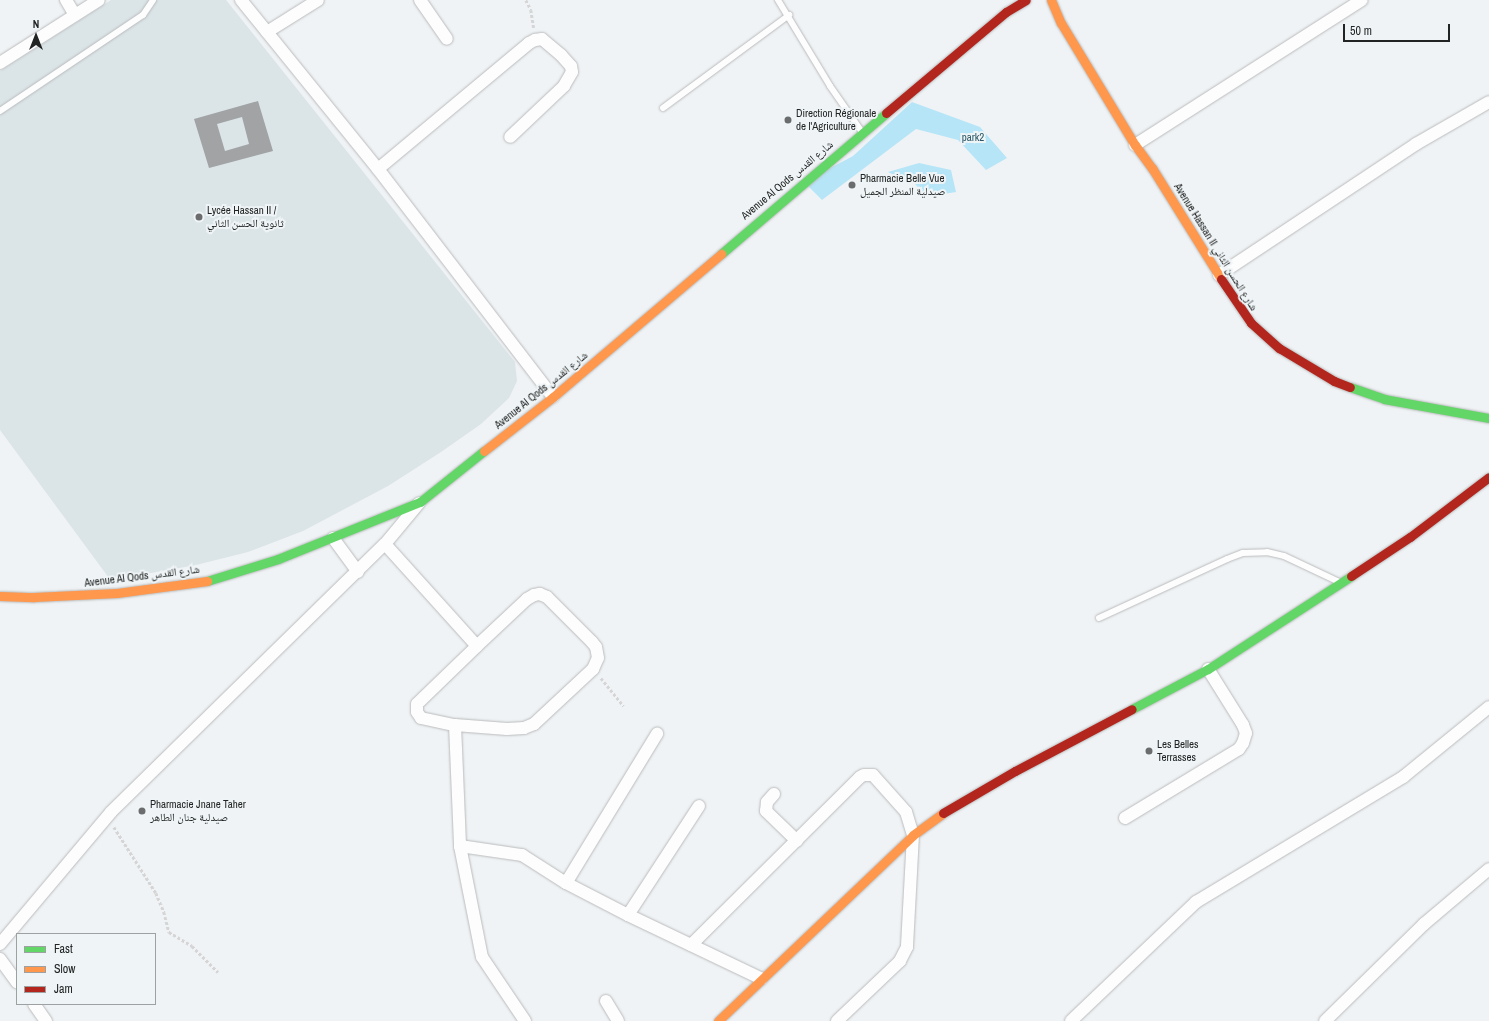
<!DOCTYPE html>
<html>
<head>
<meta charset="utf-8">
<style>
	body { margin:0 }
	#map { position:relative; width:1489px; height:1021px; overflow:hidden; background:#f0f3f5; font-family:"Archivo Narrow","Noto Naskh Arabic",sans-serif }
	div>[style] { position:absolute }
	[style*='--x'] { left:calc(var(--x)*1px); top:calc(var(--y)*1px); width:calc(var(--w)*1px); rotate:calc(var(--a)*1deg) }
	.built>* { inset:0; background:#dbe4e7 }
	.green>* { inset:0; background:#b6e5f7 }
	.building>* { inset:0; background:#a1a3a4 }
	.path>* { height:2.5px; margin-top:-1.25px; transform-origin:0; background:repeating-linear-gradient(90deg,#d5d5d6 0 3px,transparent 0 5px) }
	.roads { filter:drop-shadow(0 0 1px #b9bbbc) drop-shadow(0 0 1px #b9bbbc) }
	.lane>* { height:6px; margin:-3px; padding:0 3px; transform-origin:3px; border-radius:3px; background:#fdfdfe }
	.street>* { height:12px; margin:-6px; padding:0 6px; transform-origin:6px; border-radius:6px; background:#fdfdfe }
	.fast>* { height:9px; margin:-4.5px; padding:0 4.5px; transform-origin:4.5px; border-radius:4.5px; background:#63d668 }
	.slow>* { height:9px; margin:-4.5px; padding:0 4.5px; transform-origin:4.5px; border-radius:4.5px; background:#ff974d }
	.jam>* { height:9px; margin:-4.5px; padding:0 4.5px; transform-origin:4.5px; border-radius:4.5px; background:#b3261e }
	.dots>* { width:11px; height:11px; translate:-50% -50%; box-sizing:border-box; border:2px solid #eff4f6; border-radius:50% }
	span { translate:-50% -50%; white-space:nowrap; text-align:center; line-height:1.15; -webkit-text-stroke:4px #eff4f6; paint-order:stroke }
	.poi-label { font-size:11px; color:#222424 }
	.left { translate:0 -50%; text-align:left }
	.park-label { font-size:11px; color:#2a5766 }
	.street-label { font-size:11px; color:#222424 }
	.legend { position:absolute; left:16px; top:933px; width:140px; height:72px; box-sizing:border-box; background:#eff4f6; border:1px solid #9da1a2; margin:0; padding:5px 7px; list-style:none; font-size:12px; color:#222424 }
	.legend li { display:flex; align-items:center; gap:8px; height:20px }
	.legend b { width:20px; border:1px solid #9da1a2 }
	.north { position:absolute; left:16px; top:16px; width:40px; height:40px; -webkit-text-stroke:3px #eff4f6; paint-order:stroke; rotate:0deg; font-size:11px; font-weight:700; line-height:16px; text-align:center; color:#222424 }
	.north::after { content:''; display:block; margin:auto; width:14px; height:18px; background:#222424; clip-path:polygon(50% 0,100% 100%,50% 72%,0 100%) }
	.scale { position:absolute; left:1343px; top:24px; width:107px; height:18px; box-sizing:border-box; border:2px solid #222424; border-top:0; padding-left:5px; font-size:12px; line-height:14px; white-space:nowrap; color:#222424; -webkit-text-stroke:3px #eff4f6; paint-order:stroke }
</style>
</head>
<body>
<div id="map">
	<div class="built">
		<i style="clip-path:polygon(111px 0,226px 0,515px 362px,517px 381px,509px 398px,481px 424px,441px 452px,388px 486px,303px 531px,248px 552px,196px 565px,151px 573px,109px 578px,0 430px,0 71px)"></i>
	</div>
	<div class="green">
		<i style="clip-path:polygon(912px 102px,980px 127px,1007px 158px,986px 170px,958px 140px,916px 129px,822px 200px,804px 182px,853px 156px)"></i>
		<i style="clip-path:polygon(919px 163px,951px 170px,956px 192px,925px 197px,913px 181px,893px 182px,898px 177px,888px 172px)"></i>
	</div>
	<div class="building">
		<i style="clip-path:polygon(evenodd,258px 101px,273px 151px,209px 168px,194px 119px,258px 101px,242px 117px,249px 144px,225px 151px,217px 124px,242px 117px)"></i>
	</div>
	<div class="path">
		<i style="--x:526;--y:0;--w:11;--a:63"></i>
		<i style="--x:531;--y:10;--w:18;--a:81"></i>
		<i style="--x:601;--y:678;--w:36;--a:51"></i>
		<i style="--x:114;--y:827;--w:78;--a:57.5"></i>
		<i style="--x:156;--y:893;--w:21;--a:67"></i>
		<i style="--x:164;--y:912;--w:21;--a:76"></i>
		<i style="--x:169;--y:932;--w:27;--a:31"></i>
		<i style="--x:192;--y:946;--w:37;--a:45"></i>
	</div>
	<div class="roads">
		<div class="lane">
			<i style="--x:778;--y:0;--w:100;--a:58.8"></i>
			<i style="--x:830;--y:86;--w:56;--a:55.2"></i>
			<i style="--x:663;--y:108;--w:157;--a:-36.4"></i>
			<i style="--x:0;--y:111;--w:172;--a:-33.9"></i>
			<i style="--x:143;--y:15;--w:18;--a:-56"></i>
			<i style="--x:1099;--y:618;--w:141;--a:-24.7"></i>
			<i style="--x:1227;--y:559;--w:17;--a:-21"></i>
			<i style="--x:1243;--y:553;--w:24;--a:-2"></i>
			<i style="--x:1267;--y:552;--w:17;--a:13"></i>
			<i style="--x:1284;--y:556;--w:61;--a:25.3"></i>
		</div>
		<div class="street">
			<i style="--x:66;--y:0;--w:17;--a:59"></i>
			<i style="--x:241;--y:0;--w:218;--a:51"></i>
			<i style="--x:378;--y:169;--w:287;--a:52.5"></i>
			<i style="--x:420;--y:0;--w:47;--a:55.3"></i>
			<i style="--x:267;--y:32;--w:60;--a:-32.1"></i>
			<i style="--x:0;--y:63;--w:117;--a:-32.5"></i>
			<i style="--x:1135;--y:145;--w:269;--a:-32.6"></i>
			<i style="--x:378;--y:169;--w:197;--a:-39.8"></i>
			<i style="--x:529;--y:43;--w:7;--a:-27"></i>
			<i style="--x:535;--y:40;--w:7;--a:-8"></i>
			<i style="--x:542;--y:39;--w:25;--a:40"></i>
			<i style="--x:561;--y:55;--w:15;--a:48"></i>
			<i style="--x:571;--y:66;--w:6;--a:81"></i>
			<i style="--x:572;--y:72;--w:16;--a:120"></i>
			<i style="--x:564;--y:86;--w:74;--a:136.6"></i>
			<i style="--x:1219;--y:275;--w:237;--a:-33.6"></i>
			<i style="--x:1416;--y:144;--w:84;--a:-29.9"></i>
			<i style="--x:333;--y:538;--w:42;--a:53.7"></i>
			<i style="--x:385;--y:544;--w:137;--a:48"></i>
			<i style="--x:477;--y:646;--w:83;--a:136"></i>
			<i style="--x:417;--y:704;--w:8;--a:90"></i>
			<i style="--x:417;--y:712;--w:7;--a:56"></i>
			<i style="--x:421;--y:718;--w:35;--a:12"></i>
			<i style="--x:455;--y:725;--w:52;--a:4.4"></i>
			<i style="--x:507;--y:729;--w:17;--a:-3"></i>
			<i style="--x:524;--y:728;--w:11;--a:-22"></i>
			<i style="--x:534;--y:724;--w:81;--a:-43"></i>
			<i style="--x:593;--y:669;--w:12;--a:-66"></i>
			<i style="--x:598;--y:658;--w:11;--a:-100"></i>
			<i style="--x:596;--y:647;--w:6;--a:-129"></i>
			<i style="--x:592;--y:642;--w:64;--a:-135"></i>
			<i style="--x:547;--y:597;--w:8;--a:-157"></i>
			<i style="--x:540;--y:594;--w:6;--a:171"></i>
			<i style="--x:534;--y:595;--w:8;--a:150"></i>
			<i style="--x:527;--y:599;--w:69;--a:136.8"></i>
			<i style="--x:455;--y:725;--w:121;--a:87.6"></i>
			<i style="--x:460;--y:846;--w:113;--a:78.8"></i>
			<i style="--x:482;--y:957;--w:77;--a:56.1"></i>
			<i style="--x:774;--y:794;--w:11;--a:131"></i>
			<i style="--x:767;--y:802;--w:9;--a:96"></i>
			<i style="--x:766;--y:811;--w:43;--a:44.1"></i>
			<i style="--x:1125;--y:818;--w:133;--a:-31.2"></i>
			<i style="--x:1239;--y:749;--w:7;--a:-56"></i>
			<i style="--x:1243;--y:743;--w:10;--a:-73"></i>
			<i style="--x:1246;--y:733;--w:9;--a:-111"></i>
			<i style="--x:1243;--y:725;--w:66;--a:-122"></i>
			<i style="--x:460;--y:846;--w:63;--a:8.3"></i>
			<i style="--x:522;--y:855;--w:52;--a:32.5"></i>
			<i style="--x:566;--y:883;--w:70;--a:27.3"></i>
			<i style="--x:628;--y:915;--w:148;--a:25.5"></i>
			<i style="--x:566;--y:883;--w:175;--a:-58.6"></i>
			<i style="--x:628;--y:915;--w:130;--a:-56.9"></i>
			<i style="--x:0;--y:944;--w:172;--a:-49.9"></i>
			<i style="--x:111;--y:812;--w:383;--a:-44.4"></i>
			<i style="--x:385;--y:544;--w:53;--a:-50.3"></i>
			<i style="--x:691;--y:945;--w:238;--a:-44.8"></i>
			<i style="--x:860;--y:777;--w:4;--a:-27"></i>
			<i style="--x:864;--y:775;--w:9;--a:0"></i>
			<i style="--x:873;--y:775;--w:50;--a:48.3"></i>
			<i style="--x:906;--y:812;--w:24;--a:73"></i>
			<i style="--x:913;--y:835;--w:112;--a:93.1"></i>
			<i style="--x:907;--y:947;--w:16;--a:117"></i>
			<i style="--x:900;--y:961;--w:87;--a:136.4"></i>
			<i style="--x:0;--y:959;--w:29;--a:54"></i>
			<i style="--x:606;--y:1001;--w:23;--a:59"></i>
			<i style="--x:34;--y:1004;--w:21;--a:55"></i>
			<i style="--x:1071;--y:1021;--w:173;--a:-43.6"></i>
			<i style="--x:1196;--y:902;--w:242;--a:-31.1"></i>
			<i style="--x:1403;--y:777;--w:111;--a:-39.1"></i>
			<i style="--x:1325;--y:1021;--w:139;--a:-44.4"></i>
			<i style="--x:1424;--y:924;--w:85;--a:-40.2"></i>
		</div>
		<div class="fast">
			<i style="--x:721;--y:254;--w:217;--a:-40.5"></i>
			<i style="--x:1350;--y:387;--w:36;--a:19"></i>
			<i style="--x:1384;--y:399;--w:107;--a:10.3"></i>
			<i style="--x:207;--y:581;--w:74;--a:-17.2"></i>
			<i style="--x:278;--y:559;--w:153;--a:-21.9"></i>
			<i style="--x:420;--y:502;--w:82;--a:-38.6"></i>
			<i style="--x:1132;--y:709;--w:86;--a:-27.8"></i>
			<i style="--x:1208;--y:669;--w:171;--a:-33"></i>
		</div>
		<div class="slow">
			<i style="--x:1051;--y:0;--w:25;--a:67"></i>
			<i style="--x:1061;--y:23;--w:143;--a:58.8"></i>
			<i style="--x:1135;--y:145;--w:29;--a:54"></i>
			<i style="--x:1152;--y:168;--w:131;--a:58.1"></i>
			<i style="--x:484;--y:451;--w:88;--a:-38"></i>
			<i style="--x:553;--y:397;--w:221;--a:-40.4"></i>
			<i style="--x:0;--y:596;--w:34;--a:2"></i>
			<i style="--x:34;--y:597;--w:83;--a:-2.8"></i>
			<i style="--x:117;--y:593;--w:91;--a:-7.6"></i>
			<i style="--x:718;--y:1021;--w:269;--a:-43.6"></i>
			<i style="--x:913;--y:835;--w:37;--a:-36"></i>
		</div>
		<div class="jam">
			<i style="--x:886;--y:113;--w:157;--a:-40.1"></i>
			<i style="--x:1006;--y:12;--w:23;--a:-31"></i>
			<i style="--x:1221;--y:279;--w:53;--a:55.7"></i>
			<i style="--x:1251;--y:323;--w:38;--a:42"></i>
			<i style="--x:1279;--y:348;--w:64;--a:31"></i>
			<i style="--x:1334;--y:381;--w:17;--a:21"></i>
			<i style="--x:1351;--y:576;--w:71;--a:-33.5"></i>
			<i style="--x:1410;--y:537;--w:99;--a:-37.2"></i>
			<i style="--x:943;--y:813;--w:83;--a:-30.3"></i>
			<i style="--x:1015;--y:771;--w:132;--a:-27.9"></i>
		</div>
	</div>
	<div class="dots">
		<i style="left:788px;top:120px;background:#6a6c6d"></i>
		<i style="left:852px;top:185px;background:#6a6c6d"></i>
		<i style="left:199px;top:217px;background:#6a6c6d"></i>
		<i style="left:1149px;top:751px;background:#6a6c6d"></i>
		<i style="left:142px;top:811px;background:#6a6c6d"></i>
	</div>
	<div class="poi-label">
		<span class="left" style="left:796px;top:120px">Direction Régionale<br>de l'Agriculture</span>
		<span class="left" style="left:860px;top:185px">Pharmacie Belle Vue<br>صيدلية المنظر الجميل</span>
		<span class="left" style="left:207px;top:217px">Lycée Hassan II /<br>ثانوية الحسن الثاني</span>
		<span class="left" style="left:1157px;top:751px">Les Belles<br>Terrasses</span>
		<span class="left" style="left:150px;top:811px">Pharmacie Jnane Taher<br>صيدلية جنان الطاهر</span>
	</div>
	<div class="park-label">
		<span style="left:973px;top:137px">park2</span>
	</div>
	<div class="street-label">
		<span style="left:787px;top:180px;rotate:-40deg">Avenue Al Qods شارع القدس</span>
		<span style="left:1216px;top:247px;rotate:58deg">Avenue Hassan II شارع الحسن الثاني</span>
		<span style="left:541px;top:390px;rotate:-39deg">Avenue Al Qods شارع القدس</span>
		<span style="left:142px;top:576px;rotate:-7deg">Avenue Al Qods شارع القدس</span>
	</div>
	<ul class="legend">
	<li><b style="height:5px;background:#63d668"></b>Fast</li>
	<li><b style="height:5px;background:#ff974d"></b>Slow</li>
	<li><b style="height:5px;background:#b3261e"></b>Jam</li>
	</ul>
	<div class="north">N</div>
	<div class="scale">50 m</div>
</div>
</body>
</html>
